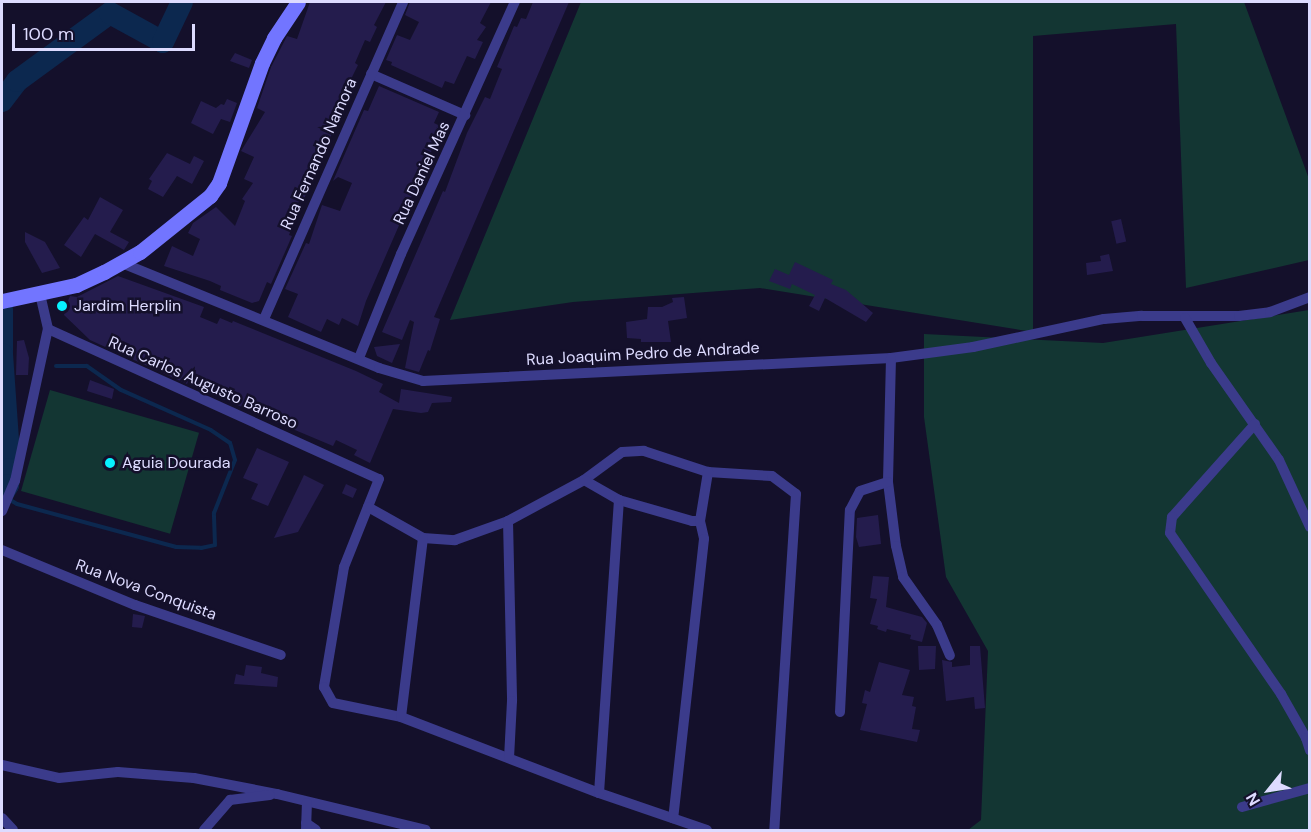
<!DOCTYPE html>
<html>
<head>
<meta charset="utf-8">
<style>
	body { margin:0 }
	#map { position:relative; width:1311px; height:832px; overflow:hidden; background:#14102b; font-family:"DM Sans",sans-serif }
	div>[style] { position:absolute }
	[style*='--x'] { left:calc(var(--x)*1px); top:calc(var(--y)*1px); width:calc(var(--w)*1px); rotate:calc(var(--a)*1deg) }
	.green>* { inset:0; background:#133633; transform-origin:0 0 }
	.stream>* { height:4px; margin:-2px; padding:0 2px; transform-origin:2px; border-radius:2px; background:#0c284f }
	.river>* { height:22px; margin:-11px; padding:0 11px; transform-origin:11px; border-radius:11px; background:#0c284f }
	.building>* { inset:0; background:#241c4d; transform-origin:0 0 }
	.minor>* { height:10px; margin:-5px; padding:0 5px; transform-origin:5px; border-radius:5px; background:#3b3b8b }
	.secondary>* { height:15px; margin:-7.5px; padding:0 7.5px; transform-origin:7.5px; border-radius:7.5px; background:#7275ff }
	.dots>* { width:16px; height:16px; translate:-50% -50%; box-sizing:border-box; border:3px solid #14102b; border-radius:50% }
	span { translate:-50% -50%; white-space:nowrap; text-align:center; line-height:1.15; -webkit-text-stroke:5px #14102b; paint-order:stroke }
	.street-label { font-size:16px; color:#dddbff }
	.poi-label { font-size:16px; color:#dddbff }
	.left { translate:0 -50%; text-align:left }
	.frame { position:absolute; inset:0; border:3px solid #dddbff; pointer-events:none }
	.north { position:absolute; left:1239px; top:760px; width:60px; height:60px; -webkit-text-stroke:4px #14102b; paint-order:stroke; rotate:240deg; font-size:16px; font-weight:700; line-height:24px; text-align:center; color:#dddbff }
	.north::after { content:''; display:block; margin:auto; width:21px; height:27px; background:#dddbff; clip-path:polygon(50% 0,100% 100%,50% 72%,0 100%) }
	.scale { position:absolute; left:12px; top:24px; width:183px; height:27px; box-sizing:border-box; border:3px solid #dddbff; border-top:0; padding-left:8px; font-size:18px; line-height:21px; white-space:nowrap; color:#dddbff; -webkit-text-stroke:4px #14102b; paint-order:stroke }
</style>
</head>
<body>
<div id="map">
	<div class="green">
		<i style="clip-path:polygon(581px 2px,1244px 2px,1309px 179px,1309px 260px,1186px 288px,1176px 24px,1033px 36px,1033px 332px,760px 288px,573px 302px,450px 320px)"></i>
		<i style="clip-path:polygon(1309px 310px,1309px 830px,968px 830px,981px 820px,988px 651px,946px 577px,924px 417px,924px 334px,1103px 343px)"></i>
		<i style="left:50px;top:390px;width:155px;height:105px;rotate:16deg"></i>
	</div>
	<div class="stream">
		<i style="--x:2;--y:495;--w:17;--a:31"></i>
		<i style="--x:17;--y:504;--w:165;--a:15.1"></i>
		<i style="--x:176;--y:547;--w:25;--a:2"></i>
		<i style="--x:201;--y:548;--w:14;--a:-12"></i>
		<i style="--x:215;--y:545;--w:32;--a:-92"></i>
		<i style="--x:214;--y:513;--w:57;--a:-68.4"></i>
		<i style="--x:235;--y:460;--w:18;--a:-106"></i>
		<i style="--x:230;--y:443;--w:23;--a:-146"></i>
		<i style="--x:211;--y:430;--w:98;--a:-156"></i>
		<i style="--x:121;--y:390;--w:42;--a:-144.8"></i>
		<i style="--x:87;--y:366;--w:31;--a:180"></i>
	</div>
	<div class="river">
		<i style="--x:2;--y:101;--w:25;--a:-53"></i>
		<i style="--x:17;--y:81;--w:115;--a:-36.2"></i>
		<i style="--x:110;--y:13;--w:60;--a:28.7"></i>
		<i style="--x:163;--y:42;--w:44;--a:-64.6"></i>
		<i style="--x:2;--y:309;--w:45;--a:90"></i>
		<i style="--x:2;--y:354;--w:115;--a:86"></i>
		<i style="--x:10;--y:469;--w:16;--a:97"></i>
		<i style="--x:8;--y:485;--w:12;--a:121"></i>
	</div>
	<div class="building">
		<i style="clip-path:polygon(310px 2px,386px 2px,374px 25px,377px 27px,370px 42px,365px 40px,355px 63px,358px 65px,351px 79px,354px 81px,326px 148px,320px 145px,311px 170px,315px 172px,304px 199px,294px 205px,287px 219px,294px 222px,289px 235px,292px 236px,271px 284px,267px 282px,259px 301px,252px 303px,220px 290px,221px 286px,210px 281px,164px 266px,172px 246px,193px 256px,200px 239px,188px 233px,193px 223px,216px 207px,235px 226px,245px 201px,242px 199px,253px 183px,244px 179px,254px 157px,241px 151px,265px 112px,257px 108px,271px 67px,287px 36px,297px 39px)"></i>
		<i style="clip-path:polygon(410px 2px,491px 2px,480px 23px,486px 27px,477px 40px,483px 42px,475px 59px,467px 56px,454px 84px,445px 81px,442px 88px,391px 65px,392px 62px,386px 60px,397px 35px,410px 40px,419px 22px,405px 15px)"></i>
		<i style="clip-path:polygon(533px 2px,569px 2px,434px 317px,440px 319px,430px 351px,428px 350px,419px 372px,405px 368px,414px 322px,410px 320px,402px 340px,382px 332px,443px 191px,445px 192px,467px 133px,485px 97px,490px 99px,502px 69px,497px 67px,514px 26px,517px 27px,521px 18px,526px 19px)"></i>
		<i style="clip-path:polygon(235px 53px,252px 60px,249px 68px,230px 61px)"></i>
		<i style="clip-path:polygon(379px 86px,439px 112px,434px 123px,442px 127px,366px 301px,358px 326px,342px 318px,339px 325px,327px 319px,321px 332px,288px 317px,298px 294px,285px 289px,306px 243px,309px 244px,322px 205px,340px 211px,352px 183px,338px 177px,333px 181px,364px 110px,368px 111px)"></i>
		<i style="clip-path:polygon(227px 99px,237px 103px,230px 122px,221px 119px,213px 134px,191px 123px,201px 101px,216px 108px,221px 104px,224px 105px)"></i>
		<i style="clip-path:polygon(167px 153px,190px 164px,194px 156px,204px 161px,192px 184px,177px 176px,163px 197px,148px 189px,152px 181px,149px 179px)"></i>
		<i style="clip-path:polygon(100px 197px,123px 210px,110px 232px,129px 242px,124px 250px,95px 234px,81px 257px,64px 245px,84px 217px,88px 220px)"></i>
		<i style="left:1121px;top:219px;width:23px;height:10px;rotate:77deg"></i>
		<i style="clip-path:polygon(25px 232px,45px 242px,60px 268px,42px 273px,25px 242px)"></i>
		<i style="clip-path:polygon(1109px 254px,1113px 271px,1087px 275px,1086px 263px,1101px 261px,1100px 256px)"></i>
		<i style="clip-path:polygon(795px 262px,833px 280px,831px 284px,846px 290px,873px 313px,866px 322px,825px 298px,819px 311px,809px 306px,815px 295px,792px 284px,790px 289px,769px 281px,775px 269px,789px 275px)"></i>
		<i style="clip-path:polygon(118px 276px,204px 307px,200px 317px,217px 324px,220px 318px,232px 323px,233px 321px,356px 371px,383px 384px,379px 392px,399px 403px,401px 389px,452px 397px,451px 402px,432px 403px,428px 412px,421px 413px,393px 409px,370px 463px,354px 455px,357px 450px,336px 440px,333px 446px,264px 417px,265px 414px,249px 410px,204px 391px,207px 384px,190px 377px,187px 384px,90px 340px,64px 315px,67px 303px,70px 296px,77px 297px)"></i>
		<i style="clip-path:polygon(684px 297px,687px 318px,668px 321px,671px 342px,641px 342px,641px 339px,627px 338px,626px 322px,647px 319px,648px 307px,662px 307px,673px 302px,672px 298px)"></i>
		<i style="clip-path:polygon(24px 340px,29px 358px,28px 375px,16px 375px,17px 341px)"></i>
		<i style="clip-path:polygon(400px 344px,392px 363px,377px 356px,374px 347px)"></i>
		<i style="clip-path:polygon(90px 380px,114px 389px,112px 399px,87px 391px)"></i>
		<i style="clip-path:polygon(257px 448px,289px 462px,268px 506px,251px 499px,258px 484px,243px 478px)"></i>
		<i style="clip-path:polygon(304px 475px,324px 485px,298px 532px,274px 538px)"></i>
		<i style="left:346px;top:484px;width:12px;height:10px;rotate:24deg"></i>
		<i style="clip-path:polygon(878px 515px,881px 544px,859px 547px,856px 537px,857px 518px)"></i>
		<i style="clip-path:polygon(873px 576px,889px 577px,886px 607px,922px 617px,927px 623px,922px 642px,910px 639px,911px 635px,887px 629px,886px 632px,877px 629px,878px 626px,870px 624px,877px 599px,870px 598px)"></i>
		<i style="clip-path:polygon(133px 614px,145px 616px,142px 628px,132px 627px)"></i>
		<i style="clip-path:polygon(918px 646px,936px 646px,935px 669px,919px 670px)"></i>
		<i style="clip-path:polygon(970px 646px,980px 646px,985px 708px,975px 709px,974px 697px,946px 701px,942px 660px,952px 662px,952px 667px,970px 665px)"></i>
		<i style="clip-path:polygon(879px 662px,910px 670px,902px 695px,914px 697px,912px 706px,916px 707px,912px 729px,920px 730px,917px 742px,860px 730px,867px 704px,862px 703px,865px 690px,870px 692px)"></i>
		<i style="clip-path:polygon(246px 665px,262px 667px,261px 673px,278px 677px,277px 687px,234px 684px,236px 674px,244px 676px)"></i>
	</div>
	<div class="minor">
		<i style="--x:371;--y:74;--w:103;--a:23.6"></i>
		<i style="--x:122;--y:263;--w:278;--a:22.2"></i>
		<i style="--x:379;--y:368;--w:46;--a:16.5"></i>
		<i style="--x:423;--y:381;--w:469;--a:-2.8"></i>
		<i style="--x:891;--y:358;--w:83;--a:-7.6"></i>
		<i style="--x:973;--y:347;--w:134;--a:-12.1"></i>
		<i style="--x:1104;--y:319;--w:38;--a:-5"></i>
		<i style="--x:1142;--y:316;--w:97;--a:0"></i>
		<i style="--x:1239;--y:316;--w:31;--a:-7"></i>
		<i style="--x:1270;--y:312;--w:43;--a:-20.6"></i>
		<i style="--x:40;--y:294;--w:36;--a:77"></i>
		<i style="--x:48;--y:329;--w:363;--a:24.4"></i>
		<i style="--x:379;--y:479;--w:95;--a:111.7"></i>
		<i style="--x:344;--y:567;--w:122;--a:99.5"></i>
		<i style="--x:324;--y:687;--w:18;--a:61"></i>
		<i style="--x:333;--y:703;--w:69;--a:11.6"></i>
		<i style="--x:401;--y:717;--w:212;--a:21"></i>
		<i style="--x:599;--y:793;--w:114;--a:18.9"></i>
		<i style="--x:1185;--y:318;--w:52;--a:60"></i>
		<i style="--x:1211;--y:363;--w:118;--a:55"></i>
		<i style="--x:1279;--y:460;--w:74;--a:65.2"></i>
		<i style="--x:264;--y:319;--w:346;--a:-66.3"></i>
		<i style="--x:359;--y:358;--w:112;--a:-68"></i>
		<i style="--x:401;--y:254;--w:277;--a:-65.7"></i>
		<i style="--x:891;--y:358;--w:124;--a:91.4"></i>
		<i style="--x:888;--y:482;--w:64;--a:82.9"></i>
		<i style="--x:896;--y:546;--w:32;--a:77"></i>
		<i style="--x:903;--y:577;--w:59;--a:54.7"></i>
		<i style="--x:937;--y:625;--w:33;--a:67"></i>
		<i style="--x:1255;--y:424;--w:125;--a:131.7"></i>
		<i style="--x:1172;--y:517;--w:16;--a:97"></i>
		<i style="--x:1170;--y:533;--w:196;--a:55.4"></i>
		<i style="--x:1281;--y:694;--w:51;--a:60.4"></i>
		<i style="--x:1306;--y:738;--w:4;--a:0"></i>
		<i style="--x:584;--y:480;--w:47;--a:-36.4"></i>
		<i style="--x:622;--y:452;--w:22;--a:-3"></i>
		<i style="--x:644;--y:451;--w:67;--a:18.2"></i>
		<i style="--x:708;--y:472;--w:64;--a:3.6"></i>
		<i style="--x:772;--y:476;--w:30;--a:37"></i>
		<i style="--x:796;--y:494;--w:337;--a:93.7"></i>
		<i style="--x:368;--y:507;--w:63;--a:29.4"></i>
		<i style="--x:423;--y:538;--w:32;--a:4"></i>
		<i style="--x:455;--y:540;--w:56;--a:-19.7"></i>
		<i style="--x:508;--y:521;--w:86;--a:-28.3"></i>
		<i style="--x:584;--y:480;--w:40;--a:29.7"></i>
		<i style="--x:619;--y:500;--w:76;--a:16"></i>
		<i style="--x:692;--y:521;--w:8;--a:0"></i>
		<i style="--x:700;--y:521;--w:18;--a:77"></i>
		<i style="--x:704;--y:539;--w:281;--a:96.3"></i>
		<i style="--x:2;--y:511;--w:33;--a:-67"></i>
		<i style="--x:15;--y:481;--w:156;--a:-77.8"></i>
		<i style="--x:508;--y:521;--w:180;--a:88.7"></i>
		<i style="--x:512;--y:701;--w:57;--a:93"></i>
		<i style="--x:700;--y:521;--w:50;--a:-80.7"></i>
		<i style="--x:2;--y:550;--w:144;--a:22.5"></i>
		<i style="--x:135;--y:605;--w:154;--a:18.9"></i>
		<i style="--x:840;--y:712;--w:202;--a:-87.2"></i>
		<i style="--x:850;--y:510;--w:21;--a:-62"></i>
		<i style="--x:860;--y:491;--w:29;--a:-18"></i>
		<i style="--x:401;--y:717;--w:180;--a:-83"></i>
		<i style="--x:1306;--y:738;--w:13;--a:72"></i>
		<i style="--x:2;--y:765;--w:58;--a:12.8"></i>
		<i style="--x:59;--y:778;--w:59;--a:-5.8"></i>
		<i style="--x:118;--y:772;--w:76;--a:4.5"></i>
		<i style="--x:194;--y:778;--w:85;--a:10.9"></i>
		<i style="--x:277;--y:794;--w:153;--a:13.6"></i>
		<i style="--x:599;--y:793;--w:294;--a:-86.1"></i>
		<i style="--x:1242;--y:807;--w:71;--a:-15.6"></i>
		<i style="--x:2;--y:818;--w:16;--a:47"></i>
		<i style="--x:306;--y:823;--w:12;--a:35"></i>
		<i style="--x:204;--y:830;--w:40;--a:-49"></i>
		<i style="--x:230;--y:800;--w:40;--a:-7.1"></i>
		<i style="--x:306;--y:830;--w:27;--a:-88"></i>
	</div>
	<div class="secondary">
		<i style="--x:2;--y:301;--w:76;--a:-12.2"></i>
		<i style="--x:76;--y:285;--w:31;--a:-25"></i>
		<i style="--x:104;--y:272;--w:41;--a:-29.1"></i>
		<i style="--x:140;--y:252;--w:90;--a:-38.7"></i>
		<i style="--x:210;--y:196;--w:16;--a:-55"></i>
		<i style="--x:219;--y:183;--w:127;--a:-70.3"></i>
		<i style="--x:262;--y:63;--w:28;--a:-64"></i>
		<i style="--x:274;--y:38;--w:43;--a:-56.3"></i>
	</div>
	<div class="dots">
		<i style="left:62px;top:306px;background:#07f2ff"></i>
		<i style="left:110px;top:463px;background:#07f2ff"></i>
	</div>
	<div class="street-label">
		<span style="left:319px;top:154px;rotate:-66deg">Rua Fernando Namora</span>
		<span style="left:422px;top:173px;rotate:-65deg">Rua Daniel Mas</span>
		<span style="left:643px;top:354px;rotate:-3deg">Rua Joaquim Pedro de Andrade</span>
		<span style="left:203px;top:383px;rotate:24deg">Rua Carlos Augusto Barroso</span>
		<span style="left:146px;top:590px;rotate:20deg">Rua Nova Conquista</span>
	</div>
	<div class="poi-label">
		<span class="left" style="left:74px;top:306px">Jardim Herplin</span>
		<span class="left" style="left:122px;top:463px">Aguia Dourada</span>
	</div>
	<div class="frame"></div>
	<div class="north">N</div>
	<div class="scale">100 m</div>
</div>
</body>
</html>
